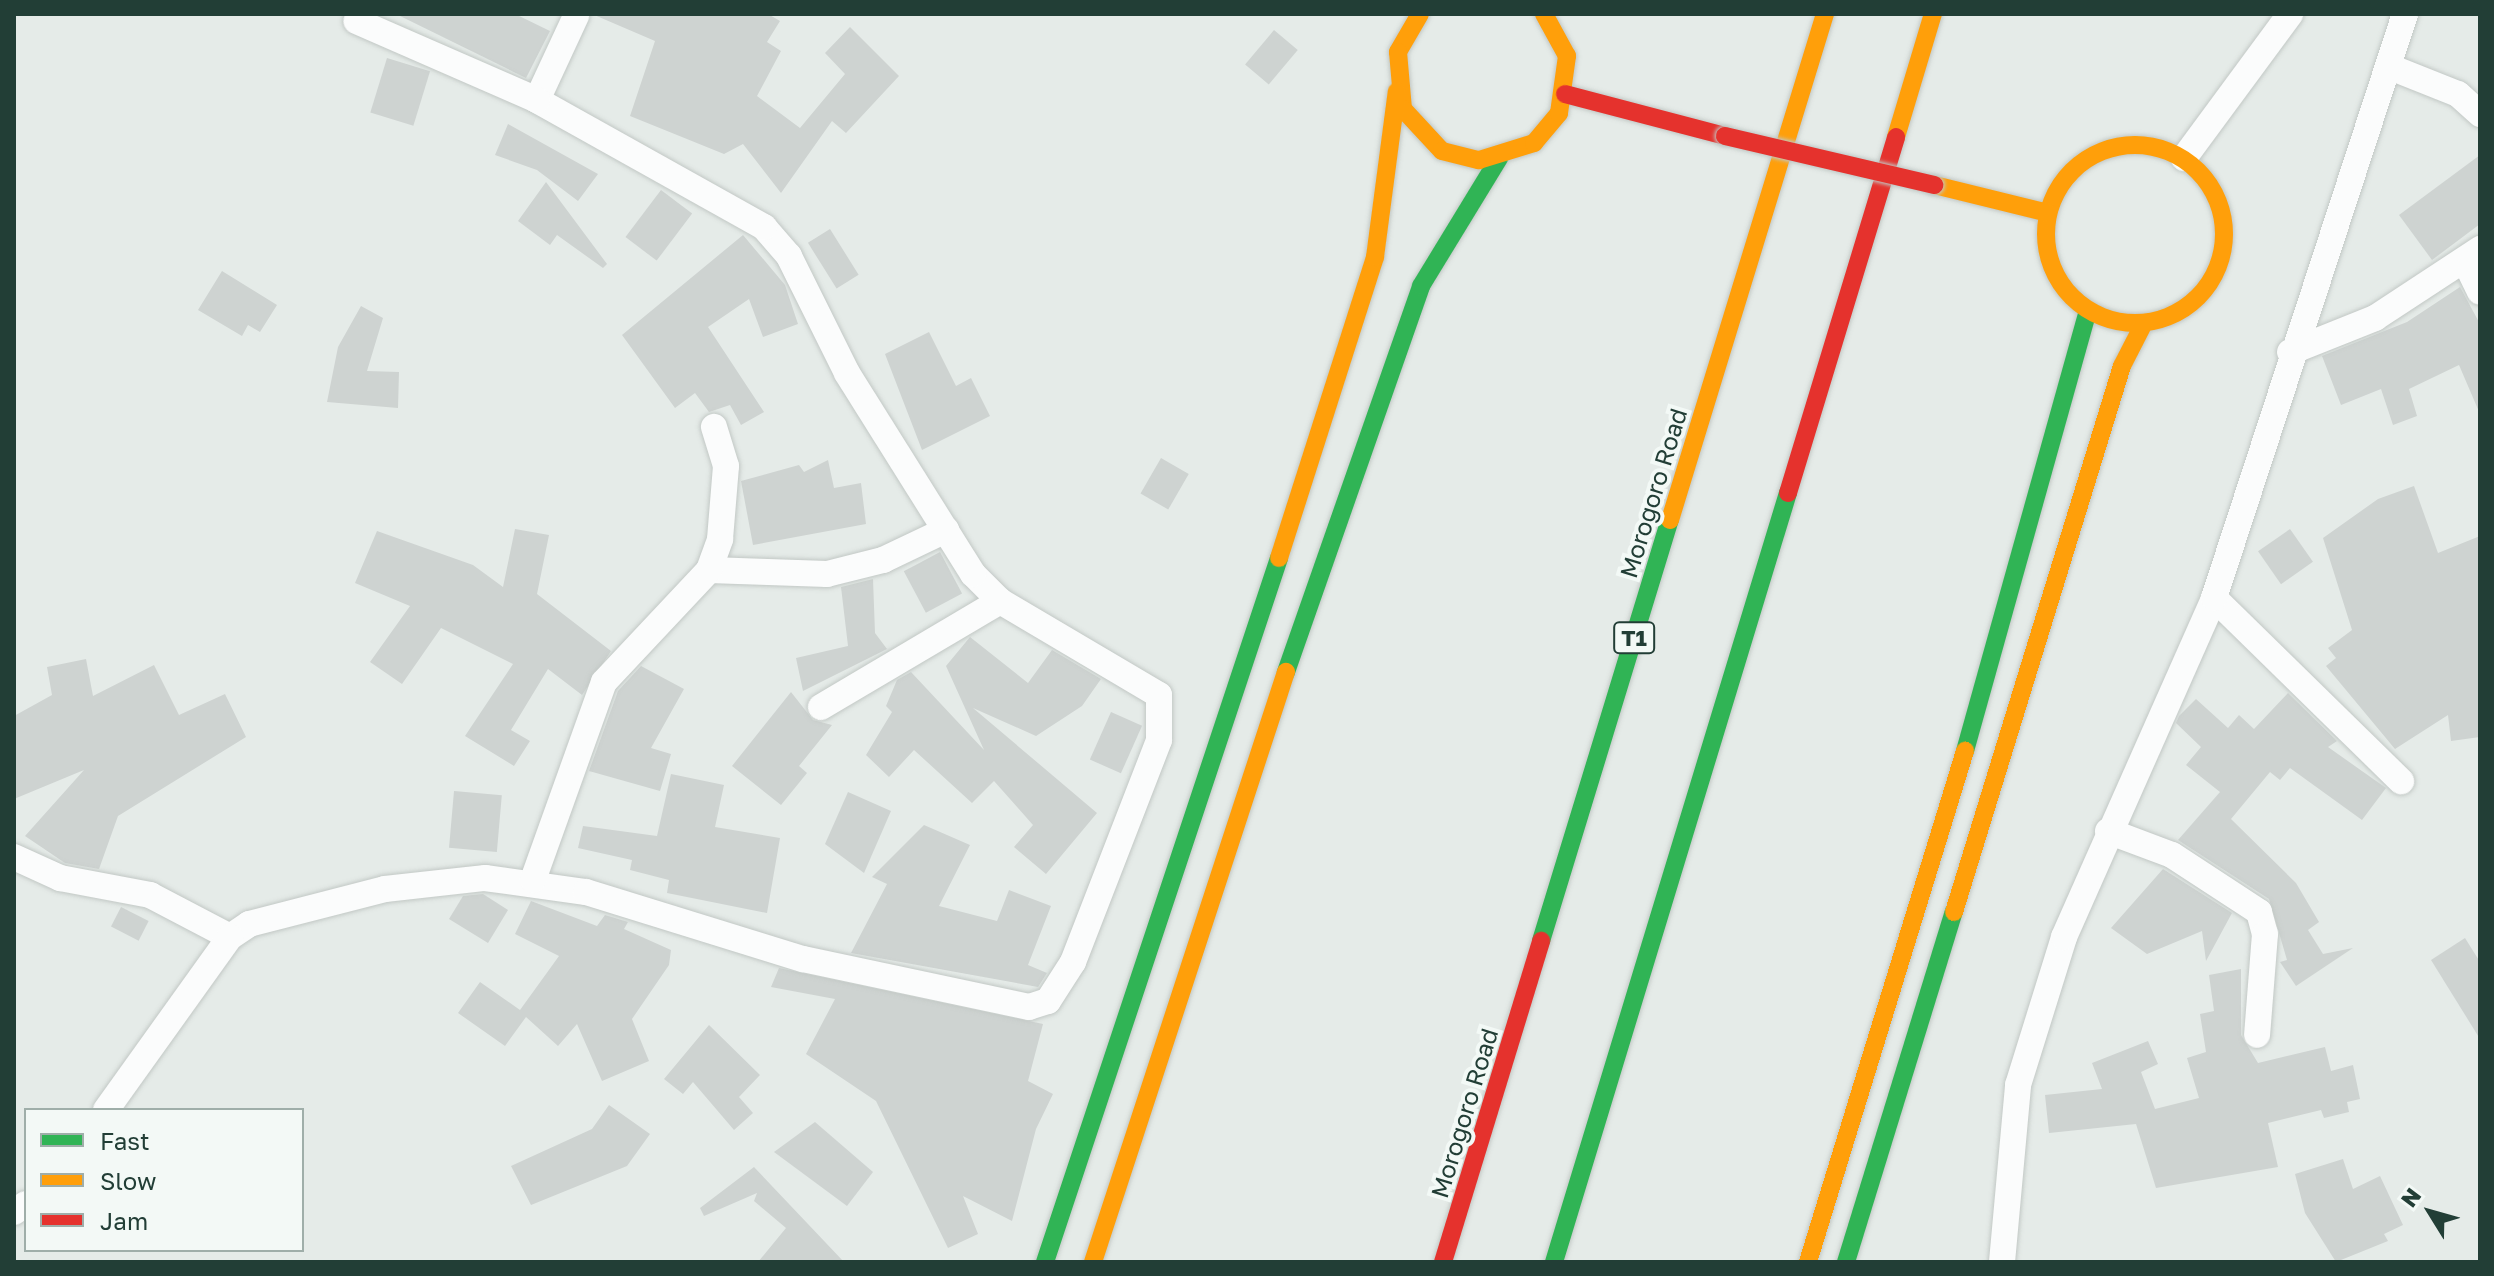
<!DOCTYPE html>
<html>
<head>
<meta charset="utf-8">
<style>
	body { margin:0 }
	#map { position:relative; width:2494px; height:1276px; overflow:hidden; background:#e5ebe8; font-family:"Golos Text",sans-serif }
	div>[style] { position:absolute }
	[style*='--x'] { left:calc(var(--x)*1px); top:calc(var(--y)*1px); width:calc(var(--w)*1px); rotate:calc(var(--a)*1deg) }
	.building>* { inset:0; background:#ced3d1; transform-origin:0 0 }
	.roads { filter:drop-shadow(0 0 2px #c2c8c5) drop-shadow(0 0 2px #c2c8c5) }
	.street>* { height:26px; margin:-13px; padding:0 13px; transform-origin:13px; border-radius:13px; background:#fbfcfc }
	.fast>* { height:18px; margin:-9px; padding:0 9px; transform-origin:9px; border-radius:9px; background:#30b455 }
	.slow>* { height:18px; margin:-9px; padding:0 9px; transform-origin:9px; border-radius:9px; background:#ff9f0a }
	.slow>.ring { margin:-9px; padding:0; box-sizing:content-box; background:none; border:18px solid #ff9f0a; border-radius:50% }
	.jam>* { height:18px; margin:-9px; padding:0 9px; transform-origin:9px; border-radius:9px; background:#e5322d }
	.bridges { filter:drop-shadow(0 0 2px #c0c8c5) drop-shadow(0 0 2px #c0c8c5) }
	.jam-bridge>* { height:18px; margin:-9px; padding:0 9px; transform-origin:9px; border-radius:9px; background:#e5322d }
	span { translate:-50% -50%; white-space:nowrap; text-align:center; line-height:1.15; -webkit-text-stroke:8px #f3f9f6; paint-order:stroke }
	.shield-label span { padding:2px 6px; background:#f3f9f6; border:2px solid; border-radius:6px; -webkit-text-stroke-width:0 }
	.shield-label { font-size:22px; color:#223e36; font-weight:700 }
	.street-label { font-size:24px; color:#223e36 }
	.frame { position:absolute; inset:0; border:16px solid #223e36; pointer-events:none }
	.legend { position:absolute; left:24px; top:1108px; width:280px; height:144px; box-sizing:border-box; background:#f3f9f6; border:2px solid #9faea9; margin:0; padding:10px 14px; list-style:none; font-size:24px; color:#223e36 }
	.legend li { display:flex; align-items:center; gap:16px; height:40px }
	.legend b { width:40px; border:2px solid #9faea9 }
	.north { position:absolute; left:2390px; top:1172px; width:80px; height:80px; -webkit-text-stroke:6px #f3f9f6; paint-order:stroke; rotate:307deg; font-size:22px; font-weight:700; line-height:32px; text-align:center; color:#223e36 }
	.north::after { content:''; display:block; margin:auto; width:28px; height:36px; background:#223e36; clip-path:polygon(50% 0,100% 100%,50% 72%,0 100%) }
</style>
</head>
<body>
<div id="map">
	<div class="building">
		<i style="clip-path:polygon(396px 14px,515px 14px,550px 31px,526px 78px)"></i>
		<i style="clip-path:polygon(592px 14px,768px 14px,780px 21px,767px 42px,781px 51px,757px 96px,800px 128px,845px 74px,825px 53px,850px 27px,899px 76px,846px 133px,832px 121px,781px 193px,743px 144px,724px 154px,630px 116px,655px 41px)"></i>
		<i style="left:1274px;top:30px;width:31px;height:45px;rotate:40deg"></i>
		<i style="left:387px;top:58px;width:45px;height:57px;rotate:17deg"></i>
		<i style="clip-path:polygon(508px 124px,598px 174px,578px 201px,537px 170px,495px 155px)"></i>
		<i style="clip-path:polygon(2480px 155px,2480px 224px,2432px 260px,2399px 215px)"></i>
		<i style="clip-path:polygon(546px 182px,607px 264px,603px 268px,557px 235px,550px 245px,518px 221px)"></i>
		<i style="left:661px;top:190px;width:39px;height:59px;rotate:37deg"></i>
		<i style="left:830px;top:229px;width:54px;height:26px;rotate:58deg"></i>
		<i style="clip-path:polygon(743px 235px,785px 285px,798px 324px,763px 337px,749px 299px,708px 327px,764px 412px,741px 425px,730px 405px,709px 412px,695px 393px,675px 408px,622px 335px)"></i>
		<i style="clip-path:polygon(222px 271px,277px 305px,260px 332px,248px 325px,242px 336px,198px 310px)"></i>
		<i style="clip-path:polygon(2460px 287px,2480px 324px,2480px 414px,2459px 365px,2409px 389px,2417px 416px,2393px 425px,2381px 389px,2341px 405px,2322px 356px,2407px 322px)"></i>
		<i style="clip-path:polygon(361px 306px,383px 318px,367px 371px,399px 372px,398px 408px,327px 402px,338px 347px)"></i>
		<i style="clip-path:polygon(929px 332px,956px 386px,971px 378px,990px 416px,922px 450px,885px 354px)"></i>
		<i style="left:1161px;top:458px;width:32px;height:41px;rotate:30deg"></i>
		<i style="clip-path:polygon(828px 460px,834px 488px,861px 483px,866px 524px,753px 545px,741px 481px,799px 465px,804px 472px)"></i>
		<i style="clip-path:polygon(2414px 486px,2438px 553px,2480px 536px,2480px 737px,2451px 741px,2448px 715px,2395px 749px,2326px 666px,2336px 658px,2328px 648px,2352px 630px,2323px 538px,2378px 499px)"></i>
		<i style="clip-path:polygon(515px 529px,549px 535px,537px 594px,611px 651px,582px 695px,548px 669px,511px 730px,530px 741px,514px 766px,465px 736px,513px 664px,441px 628px,402px 684px,370px 662px,410px 606px,355px 583px,377px 531px,473px 565px,503px 587px)"></i>
		<i style="left:2290px;top:529px;width:40px;height:39px;rotate:55deg"></i>
		<i style="left:940px;top:552px;width:47px;height:41px;rotate:62deg"></i>
		<i style="clip-path:polygon(873px 579px,875px 633px,887px 649px,803px 691px,796px 658px,848px 646px,841px 587px)"></i>
		<i style="clip-path:polygon(970px 637px,1028px 683px,1052px 650px,1101px 679px,1082px 706px,1036px 736px,973px 708px,1097px 813px,1046px 874px,1014px 847px,1033px 825px,994px 781px,972px 803px,914px 750px,889px 777px,866px 755px,892px 712px,886px 706px,897px 680px,911px 672px,984px 750px,946px 666px)"></i>
		<i style="clip-path:polygon(86px 659px,93px 696px,154px 665px,179px 715px,225px 694px,246px 737px,118px 816px,99px 869px,65px 863px,25px 836px,84px 770px,14px 799px,14px 716px,52px 695px,47px 667px)"></i>
		<i style="clip-path:polygon(641px 666px,684px 689px,651px 748px,671px 754px,660px 791px,589px 771px,618px 691px)"></i>
		<i style="clip-path:polygon(791px 692px,813px 720px,832px 725px,799px 766px,807px 773px,781px 805px,732px 766px)"></i>
		<i style="clip-path:polygon(2288px 693px,2337px 741px,2328px 747px,2386px 788px,2362px 820px,2290px 768px,2280px 780px,2270px 772px,2231px 819px,2296px 883px,2319px 922px,2308px 930px,2323px 954px,2353px 948px,2296px 986px,2280px 962px,2287px 960px,2269px 899px,2178px 840px,2220px 792px,2186px 765px,2201px 747px,2176px 723px,2179px 716px,2196px 699px,2228px 728px,2239px 715px,2254px 729px)"></i>
		<i style="left:1111px;top:712px;width:34px;height:52px;rotate:24deg"></i>
		<i style="clip-path:polygon(671px 774px,724px 785px,715px 827px,780px 838px,767px 913px,667px 893px,669px 880px,630px 870px,632px 860px,578px 848px,583px 826px,657px 836px)"></i>
		<i style="left:454px;top:791px;width:48px;height:57px;rotate:5deg"></i>
		<i style="clip-path:polygon(848px 792px,891px 811px,864px 873px,825px 844px)"></i>
		<i style="clip-path:polygon(924px 825px,970px 845px,939px 906px,997px 921px,1009px 890px,1051px 906px,1028px 965px,1047px 973px,1038px 987px,851px 953px,887px 884px,872px 877px)"></i>
		<i style="clip-path:polygon(2163px 869px,2232px 913px,2206px 961px,2202px 931px,2147px 954px,2111px 928px)"></i>
		<i style="clip-path:polygon(483px 894px,508px 910px,488px 943px,449px 919px,463px 896px)"></i>
		<i style="clip-path:polygon(531px 901px,597px 926px,605px 915px,628px 922px,624px 929px,671px 950px,669px 965px,632px 1019px,649px 1061px,602px 1081px,577px 1024px,558px 1046px,526px 1017px,505px 1046px,458px 1013px,480px 982px,520px 1010px,559px 956px,515px 934px)"></i>
		<i style="left:121px;top:907px;width:31px;height:22px;rotate:27deg"></i>
		<i style="clip-path:polygon(2465px 938px,2480px 962px,2480px 1039px,2431px 960px)"></i>
		<i style="clip-path:polygon(779px 968px,1043px 1024px,1028px 1081px,1053px 1094px,1036px 1129px,1012px 1221px,963px 1196px,978px 1234px,948px 1248px,876px 1101px,806px 1054px,835px 999px,771px 987px)"></i>
		<i style="clip-path:polygon(2241px 969px,2241px 1035px,2258px 1063px,2325px 1047px,2331px 1071px,2353px 1065px,2360px 1099px,2347px 1102px,2349px 1112px,2324px 1118px,2321px 1110px,2268px 1123px,2278px 1167px,2156px 1188px,2136px 1124px,2049px 1133px,2045px 1095px,2102px 1089px,2092px 1063px,2148px 1041px,2158px 1064px,2141px 1072px,2155px 1109px,2199px 1098px,2187px 1058px,2206px 1052px,2200px 1014px,2214px 1011px,2209px 975px)"></i>
		<i style="clip-path:polygon(709px 1025px,760px 1075px,739px 1097px,753px 1113px,734px 1130px,693px 1082px,683px 1094px,664px 1079px)"></i>
		<i style="clip-path:polygon(609px 1105px,650px 1134px,627px 1166px,531px 1205px,511px 1166px,592px 1129px)"></i>
		<i style="clip-path:polygon(815px 1122px,873px 1172px,847px 1206px,774px 1152px)"></i>
		<i style="clip-path:polygon(2343px 1159px,2353px 1189px,2380px 1176px,2403px 1225px,2384px 1234px,2388px 1241px,2336px 1262px,2305px 1213px,2295px 1174px)"></i>
		<i style="clip-path:polygon(754px 1167px,844px 1262px,758px 1262px,786px 1228px,754px 1201px,757px 1193px,704px 1216px,700px 1208px)"></i>
	</div>
	<div class="roads">
		<div class="street">
			<i style="--x:2390;--y:67;--w:73;--a:21.7"></i>
			<i style="--x:2458;--y:94;--w:30;--a:42"></i>
			<i style="--x:537;--y:100;--w:93;--a:-65.1"></i>
			<i style="--x:2184;--y:158;--w:179;--a:-53.6"></i>
			<i style="--x:2465;--y:261;--w:34;--a:64"></i>
			<i style="--x:2290;--y:352;--w:92;--a:-21.8"></i>
			<i style="--x:2375;--y:318;--w:126;--a:-33.3"></i>
			<i style="--x:709;--y:570;--w:118;--a:1.9"></i>
			<i style="--x:827;--y:574;--w:58;--a:-14"></i>
			<i style="--x:883;--y:560;--w:70;--a:-25.5"></i>
			<i style="--x:2214;--y:598;--w:262;--a:44.4"></i>
			<i style="--x:821;--y:707;--w:208;--a:-30.6"></i>
			<i style="--x:2108;--y:831;--w:68;--a:20.6"></i>
			<i style="--x:2172;--y:855;--w:104;--a:33.2"></i>
			<i style="--x:2259;--y:912;--w:23;--a:75"></i>
			<i style="--x:2265;--y:934;--w:101;--a:94.5"></i>
			<i style="--x:14;--y:857;--w:51;--a:24.5"></i>
			<i style="--x:60;--y:878;--w:92;--a:10.7"></i>
			<i style="--x:150;--y:895;--w:90;--a:27.7"></i>
			<i style="--x:230;--y:937;--w:23;--a:-34"></i>
			<i style="--x:249;--y:924;--w:140;--a:-14.4"></i>
			<i style="--x:385;--y:889;--w:101;--a:-6.3"></i>
			<i style="--x:485;--y:878;--w:102;--a:7.9"></i>
			<i style="--x:586;--y:892;--w:227;--a:17.2"></i>
			<i style="--x:803;--y:959;--w:231;--a:12"></i>
			<i style="--x:1029;--y:1007;--w:20;--a:-18"></i>
			<i style="--x:1048;--y:1001;--w:46;--a:-57.3"></i>
			<i style="--x:1073;--y:962;--w:238;--a:-68.8"></i>
			<i style="--x:1159;--y:740;--w:45;--a:-90"></i>
			<i style="--x:1159;--y:695;--w:185;--a:-149.4"></i>
			<i style="--x:1000;--y:601;--w:38;--a:-135"></i>
			<i style="--x:973;--y:574;--w:237;--a:-122.1"></i>
			<i style="--x:847;--y:373;--w:131;--a:-116.4"></i>
			<i style="--x:789;--y:256;--w:38;--a:-131"></i>
			<i style="--x:764;--y:227;--w:260;--a:-150.8"></i>
			<i style="--x:537;--y:100;--w:197;--a:-156.4"></i>
			<i style="--x:533;--y:880;--w:210;--a:-70.3"></i>
			<i style="--x:604;--y:682;--w:154;--a:-46.8"></i>
			<i style="--x:709;--y:570;--w:33;--a:-70"></i>
			<i style="--x:720;--y:539;--w:73;--a:-85.3"></i>
			<i style="--x:726;--y:466;--w:41;--a:-107.1"></i>
			<i style="--x:106;--y:1110;--w:213;--a:-54.4"></i>
			<i style="--x:14;--y:1212;--w:14;--a:-34"></i>
			<i style="--x:2002;--y:1262;--w:178;--a:-84.8"></i>
			<i style="--x:2018;--y:1085;--w:155;--a:-72.7"></i>
			<i style="--x:2064;--y:937;--w:371;--a:-66.1"></i>
			<i style="--x:2214;--y:598;--w:614;--a:-71.89"></i>
		</div>
		<div class="fast">
			<i style="--x:1286;--y:672;--w:409;--a:-70.7"></i>
			<i style="--x:1421;--y:286;--w:150;--a:-58.6"></i>
			<i style="--x:1965;--y:751;--w:457;--a:-74.4"></i>
			<i style="--x:1541;--y:941;--w:440;--a:-73"></i>
			<i style="--x:1045;--y:1262;--w:742;--a:-71.61"></i>
			<i style="--x:1554;--y:1262;--w:804;--a:-73.08"></i>
			<i style="--x:1846;--y:1262;--w:366;--a:-72.9"></i>
		</div>
		<div class="slow">
			<i style="--x:1420;--y:14;--w:44;--a:120.1"></i>
			<i style="--x:1398;--y:52;--w:57;--a:85"></i>
			<i style="--x:1403;--y:109;--w:57;--a:47.1"></i>
			<i style="--x:1442;--y:151;--w:38;--a:14"></i>
			<i style="--x:1479;--y:160;--w:58;--a:-17.2"></i>
			<i style="--x:1534;--y:143;--w:39;--a:-50"></i>
			<i style="--x:1559;--y:113;--w:58;--a:-82"></i>
			<i style="--x:1567;--y:56;--w:48;--a:-118.7"></i>
			<i style="--x:1896;--y:137;--w:128;--a:-73.3"></i>
			<i class="ring" style="left:2046px;top:145px;width:160px;height:160px"></i>
			<i style="--x:1934;--y:185;--w:117;--a:13.8"></i>
			<i style="--x:1670;--y:520;--w:529;--a:-72.97"></i>
			<i style="--x:1279;--y:558;--w:316;--a:-72.3"></i>
			<i style="--x:1375;--y:257;--w:167;--a:-82.5"></i>
			<i style="--x:1954;--y:912;--w:571;--a:-72.9"></i>
			<i style="--x:2122;--y:366;--w:48;--a:-62.9"></i>
			<i style="--x:1093;--y:1262;--w:621;--a:-71.89"></i>
			<i style="--x:1808;--y:1262;--w:535;--a:-72.92"></i>
		</div>
		<div class="jam">
			<i style="--x:1565;--y:94;--w:165;--a:14.7"></i>
			<i style="--x:1788;--y:493;--w:372;--a:-73.1"></i>
			<i style="--x:1443;--y:1262;--w:336;--a:-73"></i>
		</div>
	</div>
	<div class="bridges">
		<div class="jam-bridge">
			<i style="--x:1725;--y:136;--w:215;--a:13.2"></i>
		</div>
	</div>
	<div class="shield-label">
		<span style="left:1634px;top:638px">T1</span>
	</div>
	<div class="street-label">
		<span style="left:1653px;top:493px;rotate:-73deg">Morogoro Road</span>
		<span style="left:1464px;top:1113px;rotate:-73deg">Morogoro Road</span>
	</div>
	<div class="frame"></div>
	<ul class="legend">
	<li><b style="height:10px;background:#30b455"></b>Fast</li>
	<li><b style="height:10px;background:#ff9f0a"></b>Slow</li>
	<li><b style="height:10px;background:#e5322d"></b>Jam</li>
	</ul>
	<div class="north">N</div>
</div>
</body>
</html>
